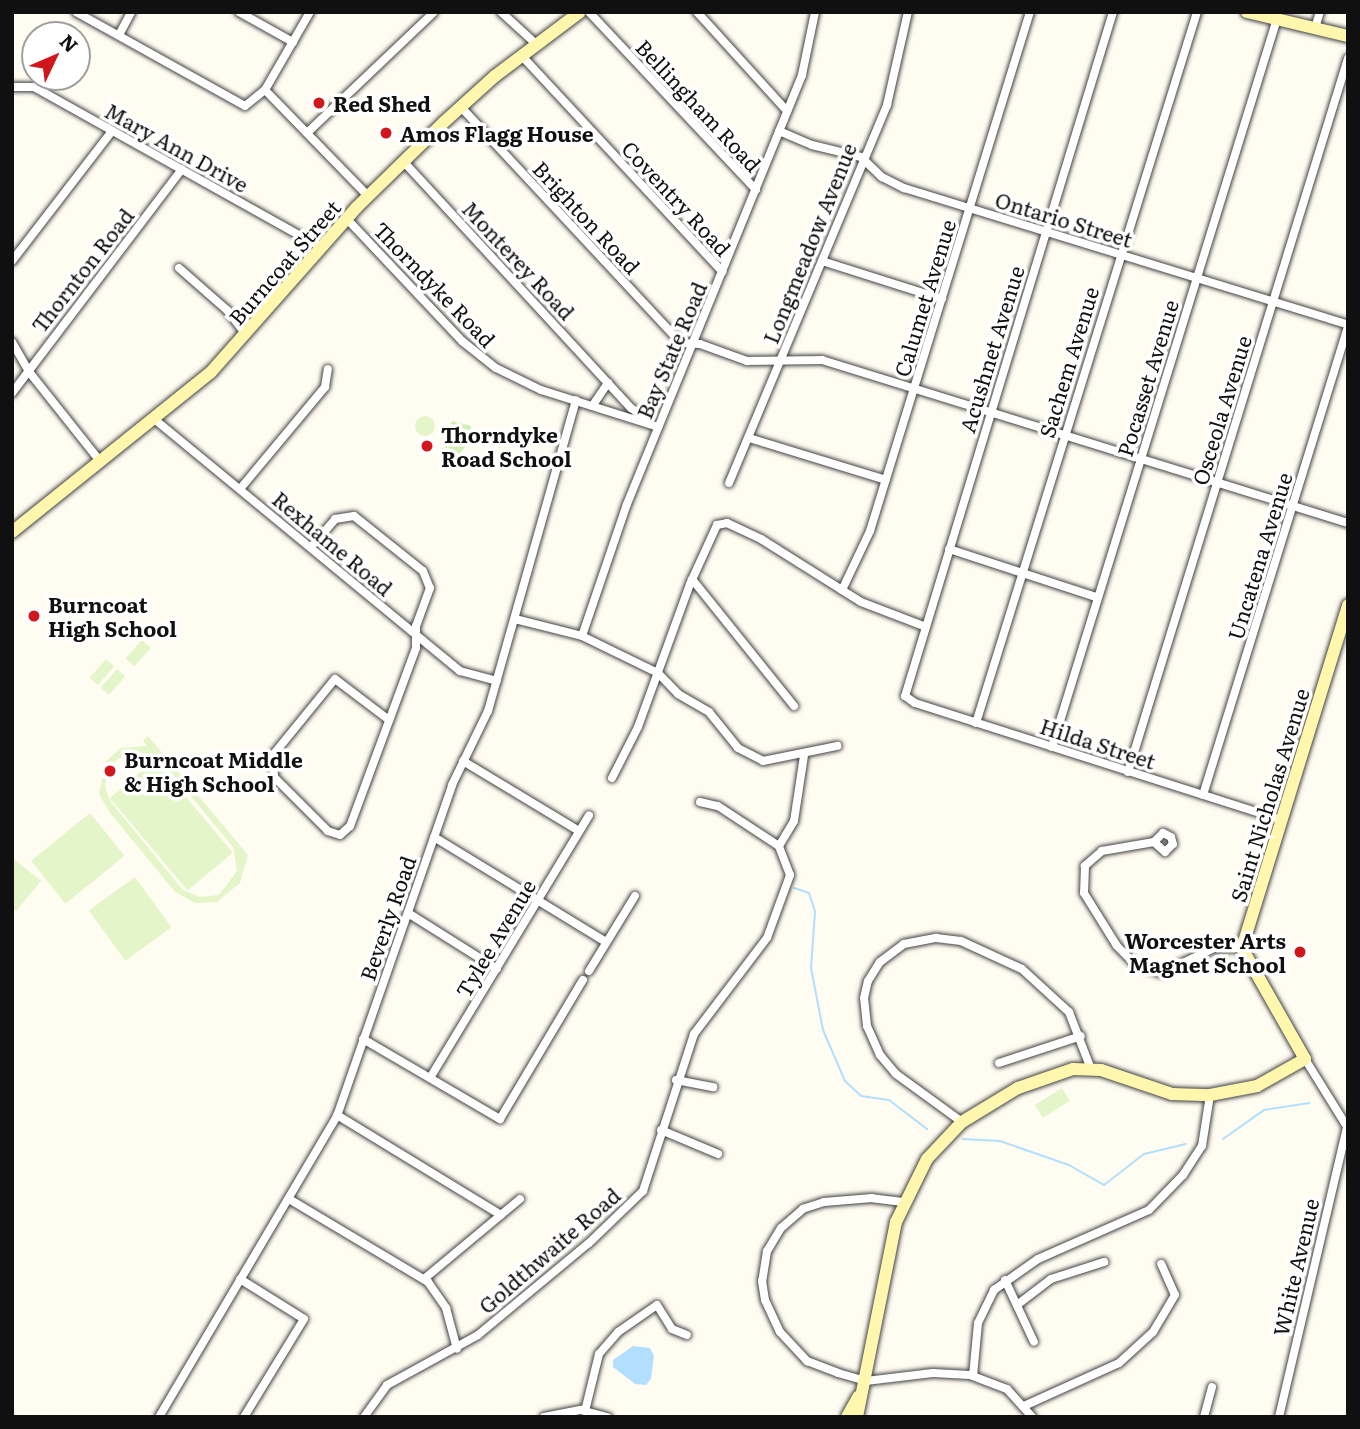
<!DOCTYPE html>
<html>
<head>
<meta charset="utf-8">
<style>
	body { margin:0 }
	#map { position:relative; width:1360px; height:1429px; overflow:hidden; background:#fffdf2; font-family:Literata,serif }
	div>[style] { position:absolute }
	[style*='--x'] { left:calc(var(--x)*1px); top:calc(var(--y)*1px); width:calc(var(--w)*1px); rotate:calc(var(--a)*1deg) }
	.green>* { inset:0; background:#d3efb7 }
	.pitch>* { inset:0; background:#e5f5ca; transform-origin:0 0 }
	.round { border-radius:50% }
	.water>* { inset:0; background:#b1dffd }
	.stream>* { height:2px; margin:-1px; padding:0 1px; transform-origin:1px; border-radius:1px; background:#b1dffd }
	.roads { filter:drop-shadow(0 0 2px #434343) drop-shadow(0 0 2px #434343) }
	.street>* { height:8px; margin:-4px; padding:0 4px; transform-origin:4px; border-radius:4px; background:#fff }
	.secondary>* { height:12px; margin:-6px; padding:0 6px; transform-origin:6px; border-radius:6px; background:#fff7ad }
	.dots>* { width:19px; height:19px; translate:-50% -50%; box-sizing:border-box; border:4px solid #fff; border-radius:50% }
	span { translate:-50% -50%; white-space:nowrap; text-align:center; line-height:1.15; -webkit-text-stroke:7px #fff; paint-order:stroke }
	.poi-label { font-size:21px; color:#101010; font-weight:700 }
	.left { translate:0 -50%; text-align:left }
	.right { translate:-100% -50%; text-align:right }
	.street-label { font-size:21px; color:#101010 }
	.frame { position:absolute; inset:0; border:14px solid #101010; pointer-events:none }
	.north { position:absolute; left:21px; top:21px; width:70px; height:70px; box-sizing:border-box; background:#fff; border:2px solid #9f9f9f; border-radius:50%; rotate:46deg; font-size:19px; font-weight:700; line-height:28px; text-align:center; color:#101010 }
	.north::after { content:''; display:block; margin:auto; width:24px; height:32px; background:#d0171e; clip-path:polygon(50% 0,100% 100%,50% 72%,0 100%) }
</style>
</head>
<body>
<div id="map">
	<div class="green">
		<i style="clip-path:polygon(452px 421px,471px 426px,468px 444px,453px 461px,441px 440px)"></i>
	</div>
	<div class="pitch">
		<i class="round" style="left:415px;top:416px;width:20px;height:20px"></i>
		<i style="left:142px;top:640px;width:12px;height:25px;rotate:42deg"></i>
		<i style="left:106px;top:659px;width:11px;height:25px;rotate:41deg"></i>
		<i style="left:117px;top:669px;width:11px;height:25px;rotate:41deg"></i>
		<i style="clip-path:polygon(evenodd,148px 736px,248px 855px,240px 883px,217px 902px,195px 903px,175px 892px,110px 813px,99px 794px,106px 761px,121px 748px,147px 746px,143px 740px,148px 736px,139px 752px,164px 764px,233px 847px,237px 871px,219px 895px,200px 897px,183px 890px,110px 801px,105px 787px,108px 772px,118px 759px,139px 752px)"></i>
		<i style="left:155px;top:760px;width:121px;height:59px;rotate:50deg"></i>
		<i style="left:90px;top:813px;width:55px;height:76px;rotate:51deg"></i>
		<i style="clip-path:polygon(12px 857px,41px 881px,16px 911px,12px 908px)"></i>
		<i style="left:135px;top:877px;width:62px;height:57px;rotate:54deg"></i>
		<i style="left:1062px;top:1088px;width:15px;height:32px;rotate:58deg"></i>
	</div>
	<div class="water">
		<i style="clip-path:polygon(633px 1346px,650px 1348px,654px 1356px,651px 1379px,646px 1385px,635px 1384px,613px 1367px,613px 1360px)"></i>
	</div>
	<div class="stream">
		<i style="--x:794;--y:888;--w:16;--a:18"></i>
		<i style="--x:809;--y:893;--w:20;--a:72"></i>
		<i style="--x:815;--y:912;--w:56;--a:94.1"></i>
		<i style="--x:811;--y:968;--w:63;--a:79"></i>
		<i style="--x:823;--y:1030;--w:56;--a:66.7"></i>
		<i style="--x:845;--y:1081;--w:22;--a:43"></i>
		<i style="--x:861;--y:1096;--w:28;--a:8"></i>
		<i style="--x:889;--y:1100;--w:48;--a:37.3"></i>
		<i style="--x:963;--y:1139;--w:37;--a:3"></i>
		<i style="--x:1000;--y:1141;--w:73;--a:19.2"></i>
		<i style="--x:1069;--y:1165;--w:40;--a:29.7"></i>
		<i style="--x:1104;--y:1185;--w:51;--a:-37.8"></i>
		<i style="--x:1144;--y:1154;--w:43;--a:-13.4"></i>
		<i style="--x:1223;--y:1139;--w:50;--a:-35.3"></i>
		<i style="--x:1264;--y:1110;--w:46;--a:-8.8"></i>
	</div>
	<div class="roads">
		<div class="street">
			<i style="--x:76;--y:12;--w:193;--a:29.1"></i>
			<i style="--x:245;--y:106;--w:26;--a:-39"></i>
			<i style="--x:265;--y:90;--w:90;--a:-60"></i>
			<i style="--x:239;--y:12;--w:62;--a:29.1"></i>
			<i style="--x:501;--y:12;--w:47;--a:42.4"></i>
			<i style="--x:589;--y:12;--w:244;--a:46.8"></i>
			<i style="--x:697;--y:12;--w:134;--a:47.7"></i>
			<i style="--x:1113;--y:12;--w:715;--a:106.91"></i>
			<i style="--x:905;--y:696;--w:12;--a:35"></i>
			<i style="--x:915;--y:703;--w:385;--a:17.7"></i>
			<i style="--x:1315;--y:28;--w:17;--a:-73"></i>
			<i style="--x:119;--y:35;--w:26;--a:-62"></i>
			<i style="--x:521;--y:55;--w:296;--a:47.1"></i>
			<i style="--x:12;--y:87;--w:22;--a:0"></i>
			<i style="--x:34;--y:87;--w:330;--a:29.2"></i>
			<i style="--x:265;--y:90;--w:148;--a:45.8"></i>
			<i style="--x:460;--y:106;--w:324;--a:47"></i>
			<i style="--x:681;--y:343;--w:19;--a:3"></i>
			<i style="--x:700;--y:344;--w:50;--a:19.9"></i>
			<i style="--x:747;--y:361;--w:75;--a:-0.8"></i>
			<i style="--x:822;--y:360;--w:551;--a:17.22"></i>
			<i style="--x:779;--y:131;--w:36;--a:23"></i>
			<i style="--x:812;--y:145;--w:50;--a:13.8"></i>
			<i style="--x:861;--y:157;--w:29;--a:44"></i>
			<i style="--x:882;--y:177;--w:25;--a:27"></i>
			<i style="--x:904;--y:188;--w:465;--a:17.1"></i>
			<i style="--x:307;--y:133;--w:175;--a:-43.6"></i>
			<i style="--x:403;--y:161;--w:336;--a:47.3"></i>
			<i style="--x:631;--y:408;--w:19;--a:35"></i>
			<i style="--x:347;--y:219;--w:168;--a:46.7"></i>
			<i style="--x:462;--y:341;--w:43;--a:38.5"></i>
			<i style="--x:496;--y:368;--w:50;--a:26.1"></i>
			<i style="--x:541;--y:390;--w:123;--a:17.5"></i>
			<i style="--x:12;--y:261;--w:164;--a:-52.4"></i>
			<i style="--x:822;--y:261;--w:126;--a:17.6"></i>
			<i style="--x:179;--y:268;--w:64;--a:41.2"></i>
			<i style="--x:227;--y:310;--w:31;--a:52"></i>
			<i style="--x:12;--y:342;--w:36;--a:60"></i>
			<i style="--x:30;--y:373;--w:112;--a:51.5"></i>
			<i style="--x:12;--y:393;--w:281;--a:-52.8"></i>
			<i style="--x:593;--y:405;--w:27;--a:-56"></i>
			<i style="--x:153;--y:418;--w:398;--a:39.5"></i>
			<i style="--x:460;--y:671;--w:38;--a:15"></i>
			<i style="--x:749;--y:438;--w:143;--a:17"></i>
			<i style="--x:729;--y:483;--w:410;--a:-67.3"></i>
			<i style="--x:887;--y:105;--w:95;--a:-77.3"></i>
			<i style="--x:240;--y:489;--w:133;--a:-50.2"></i>
			<i style="--x:325;--y:387;--w:18;--a:-81"></i>
			<i style="--x:311;--y:547;--w:37;--a:-49"></i>
			<i style="--x:335;--y:519;--w:19;--a:-9"></i>
			<i style="--x:354;--y:516;--w:88;--a:38.6"></i>
			<i style="--x:423;--y:571;--w:18;--a:68"></i>
			<i style="--x:430;--y:588;--w:40;--a:110.2"></i>
			<i style="--x:416;--y:626;--w:22;--a:90"></i>
			<i style="--x:416;--y:648;--w:190;--a:110.3"></i>
			<i style="--x:350;--y:826;--w:13;--a:138"></i>
			<i style="--x:340;--y:835;--w:13;--a:-162"></i>
			<i style="--x:328;--y:831;--w:76;--a:-135"></i>
			<i style="--x:274;--y:777;--w:22;--a:-93"></i>
			<i style="--x:273;--y:755;--w:98;--a:-50.8"></i>
			<i style="--x:335;--y:679;--w:68;--a:37.2"></i>
			<i style="--x:949;--y:549;--w:155;--a:18.1"></i>
			<i style="--x:692;--y:579;--w:163;--a:51.2"></i>
			<i style="--x:842;--y:590;--w:65;--a:-64.6"></i>
			<i style="--x:870;--y:531;--w:543;--a:-72.87"></i>
			<i style="--x:515;--y:619;--w:69;--a:14.2"></i>
			<i style="--x:582;--y:636;--w:139;--a:-71.2"></i>
			<i style="--x:627;--y:504;--w:463;--a:-67.8"></i>
			<i style="--x:802;--y:75;--w:64;--a:-78.3"></i>
			<i style="--x:582;--y:636;--w:85;--a:26"></i>
			<i style="--x:658;--y:673;--w:29;--a:46"></i>
			<i style="--x:678;--y:694;--w:36;--a:30"></i>
			<i style="--x:709;--y:712;--w:46;--a:51.1"></i>
			<i style="--x:738;--y:748;--w:28;--a:27"></i>
			<i style="--x:763;--y:761;--w:76;--a:-11.5"></i>
			<i style="--x:976;--y:723;--w:745;--a:-72.73"></i>
			<i style="--x:1052;--y:747;--w:762;--a:-72.83"></i>
			<i style="--x:463;--y:761;--w:135;--a:31.1"></i>
			<i style="--x:1128;--y:772;--w:747;--a:-72.87"></i>
			<i style="--x:612;--y:778;--w:57;--a:-63"></i>
			<i style="--x:638;--y:727;--w:152;--a:-70"></i>
			<i style="--x:690;--y:584;--w:65;--a:-65.4"></i>
			<i style="--x:717;--y:525;--w:10;--a:-11"></i>
			<i style="--x:727;--y:523;--w:38;--a:25"></i>
			<i style="--x:761;--y:539;--w:118;--a:32.2"></i>
			<i style="--x:861;--y:602;--w:67;--a:20.9"></i>
			<i style="--x:1203;--y:795;--w:489;--a:-72.8"></i>
			<i style="--x:700;--y:802;--w:18;--a:13"></i>
			<i style="--x:718;--y:806;--w:73;--a:33.3"></i>
			<i style="--x:434;--y:837;--w:202;--a:31.4"></i>
			<i style="--x:1154;--y:842;--w:15;--a:42"></i>
			<i style="--x:1165;--y:852;--w:11;--a:-45"></i>
			<i style="--x:1173;--y:844;--w:7;--a:-106"></i>
			<i style="--x:1171;--y:837;--w:9;--a:-153"></i>
			<i style="--x:1163;--y:833;--w:13;--a:135"></i>
			<i style="--x:1154;--y:842;--w:53;--a:170.2"></i>
			<i style="--x:1102;--y:851;--w:23;--a:139"></i>
			<i style="--x:1085;--y:866;--w:27;--a:92"></i>
			<i style="--x:1084;--y:893;--w:62;--a:58.1"></i>
			<i style="--x:1117;--y:946;--w:27;--a:45"></i>
			<i style="--x:1136;--y:965;--w:27;--a:17"></i>
			<i style="--x:1162;--y:973;--w:58;--a:-25.7"></i>
			<i style="--x:1214;--y:948;--w:28;--a:0"></i>
			<i style="--x:408;--y:913;--w:105;--a:32.2"></i>
			<i style="--x:589;--y:971;--w:88;--a:-58.5"></i>
			<i style="--x:363;--y:1039;--w:159;--a:30.3"></i>
			<i style="--x:500;--y:1119;--w:162;--a:-59.2"></i>
			<i style="--x:1305;--y:1059;--w:81;--a:58.1"></i>
			<i style="--x:999;--y:1063;--w:86;--a:-18.2"></i>
			<i style="--x:430;--y:1078;--w:307;--a:-58.8"></i>
			<i style="--x:676;--y:1080;--w:38;--a:11"></i>
			<i style="--x:337;--y:1115;--w:192;--a:31.4"></i>
			<i style="--x:962;--y:1122;--w:82;--a:-144"></i>
			<i style="--x:896;--y:1074;--w:25;--a:-130"></i>
			<i style="--x:880;--y:1055;--w:32;--a:-114"></i>
			<i style="--x:867;--y:1026;--w:28;--a:-96"></i>
			<i style="--x:864;--y:998;--w:17;--a:-77"></i>
			<i style="--x:868;--y:981;--w:22;--a:-58"></i>
			<i style="--x:880;--y:962;--w:30;--a:-37"></i>
			<i style="--x:904;--y:944;--w:33;--a:-11"></i>
			<i style="--x:936;--y:938;--w:25;--a:7"></i>
			<i style="--x:961;--y:941;--w:67;--a:24.7"></i>
			<i style="--x:1022;--y:969;--w:64;--a:42.5"></i>
			<i style="--x:1069;--y:1012;--w:61;--a:68.9"></i>
			<i style="--x:661;--y:1130;--w:62;--a:22.8"></i>
			<i style="--x:289;--y:1199;--w:162;--a:30.8"></i>
			<i style="--x:428;--y:1282;--w:32;--a:55"></i>
			<i style="--x:446;--y:1308;--w:42;--a:75"></i>
			<i style="--x:903;--y:1202;--w:31;--a:-173"></i>
			<i style="--x:872;--y:1198;--w:48;--a:175.2"></i>
			<i style="--x:824;--y:1202;--w:22;--a:162"></i>
			<i style="--x:803;--y:1209;--w:29;--a:139"></i>
			<i style="--x:781;--y:1228;--w:27;--a:121"></i>
			<i style="--x:767;--y:1251;--w:30;--a:99"></i>
			<i style="--x:762;--y:1281;--w:19;--a:81"></i>
			<i style="--x:765;--y:1300;--w:35;--a:65"></i>
			<i style="--x:780;--y:1332;--w:40;--a:47"></i>
			<i style="--x:807;--y:1361;--w:33;--a:21"></i>
			<i style="--x:838;--y:1373;--w:29;--a:16"></i>
			<i style="--x:866;--y:1381;--w:67;--a:-6.8"></i>
			<i style="--x:933;--y:1373;--w:37;--a:3"></i>
			<i style="--x:970;--y:1375;--w:40;--a:21"></i>
			<i style="--x:1007;--y:1389;--w:38;--a:48"></i>
			<i style="--x:240;--y:1279;--w:75;--a:32"></i>
			<i style="--x:304;--y:1319;--w:115;--a:121.5"></i>
			<i style="--x:424;--y:1279;--w:125;--a:-39.8"></i>
			<i style="--x:1005;--y:1280;--w:68;--a:64.9"></i>
			<i style="--x:1017;--y:1305;--w:43;--a:-37.4"></i>
			<i style="--x:1051;--y:1279;--w:56;--a:-17.8"></i>
			<i style="--x:973;--y:1376;--w:53;--a:-84.6"></i>
			<i style="--x:978;--y:1323;--w:37;--a:-64"></i>
			<i style="--x:994;--y:1290;--w:54;--a:-35.2"></i>
			<i style="--x:1038;--y:1259;--w:121;--a:-23.8"></i>
			<i style="--x:1149;--y:1210;--w:49;--a:-45.8"></i>
			<i style="--x:1183;--y:1175;--w:35;--a:-57"></i>
			<i style="--x:1202;--y:1146;--w:52;--a:-81.1"></i>
			<i style="--x:1024;--y:1406;--w:104;--a:-24.4"></i>
			<i style="--x:1119;--y:1363;--w:46;--a:-42.4"></i>
			<i style="--x:1153;--y:1332;--w:43;--a:-59.3"></i>
			<i style="--x:1175;--y:1295;--w:34;--a:-114"></i>
			<i style="--x:585;--y:1411;--w:59;--a:-76.2"></i>
			<i style="--x:599;--y:1354;--w:29;--a:-49"></i>
			<i style="--x:618;--y:1332;--w:47;--a:-34.7"></i>
			<i style="--x:657;--y:1305;--w:28;--a:58"></i>
			<i style="--x:672;--y:1329;--w:16;--a:22"></i>
			<i style="--x:159;--y:1417;--w:350;--a:-59.4"></i>
			<i style="--x:337;--y:1116;--w:350;--a:-70.8"></i>
			<i style="--x:452;--y:785;--w:82;--a:-64.1"></i>
			<i style="--x:488;--y:711;--w:323;--a:-74.2"></i>
			<i style="--x:364;--y:1417;--w:39;--a:-54"></i>
			<i style="--x:387;--y:1385;--w:104;--a:-28.8"></i>
			<i style="--x:478;--y:1335;--w:144;--a:-39.7"></i>
			<i style="--x:589;--y:1243;--w:75;--a:-43.9"></i>
			<i style="--x:643;--y:1191;--w:165;--a:-72"></i>
			<i style="--x:694;--y:1034;--w:121;--a:-52.8"></i>
			<i style="--x:767;--y:938;--w:67;--a:-69.9"></i>
			<i style="--x:790;--y:875;--w:31;--a:-111"></i>
			<i style="--x:779;--y:846;--w:29;--a:-59"></i>
			<i style="--x:794;--y:821;--w:66;--a:-81.3"></i>
			<i style="--x:544;--y:1417;--w:38;--a:-11"></i>
			<i style="--x:581;--y:1410;--w:28;--a:15"></i>
			<i style="--x:1204;--y:1417;--w:31;--a:-75"></i>
			<i style="--x:1279;--y:1417;--w:299;--a:-76.8"></i>
		</div>
		<div class="secondary">
			<i style="--x:1247;--y:12;--w:104;--a:13.4"></i>
			<i style="--x:12;--y:532;--w:255;--a:-38.8"></i>
			<i style="--x:211;--y:372;--w:219;--a:-48.5"></i>
			<i style="--x:356;--y:208;--w:122;--a:-44.3"></i>
			<i style="--x:443;--y:123;--w:70;--a:-42.1"></i>
			<i style="--x:495;--y:76;--w:106;--a:-37"></i>
			<i style="--x:847;--y:1417;--w:23;--a:-61"></i>
			<i style="--x:857;--y:1417;--w:199;--a:-78.7"></i>
			<i style="--x:896;--y:1222;--w:70;--a:-63.8"></i>
			<i style="--x:927;--y:1159;--w:51;--a:-46.6"></i>
			<i style="--x:962;--y:1122;--w:66;--a:-31.3"></i>
			<i style="--x:1018;--y:1088;--w:58;--a:-19.1"></i>
			<i style="--x:1073;--y:1069;--w:28;--a:2"></i>
			<i style="--x:1101;--y:1070;--w:75;--a:18.7"></i>
			<i style="--x:1172;--y:1094;--w:38;--a:2"></i>
			<i style="--x:1210;--y:1095;--w:48;--a:-10.8"></i>
			<i style="--x:1257;--y:1086;--w:55;--a:-29.4"></i>
			<i style="--x:1305;--y:1059;--w:128;--a:-119.6"></i>
			<i style="--x:1242;--y:948;--w:359;--a:-72.8"></i>
		</div>
	</div>
	<div class="dots">
		<i style="left:319px;top:103px;background:#d0171e"></i>
		<i style="left:386px;top:133px;background:#d0171e"></i>
		<i style="left:427px;top:446px;background:#d0171e"></i>
		<i style="left:34px;top:616px;background:#d0171e"></i>
		<i style="left:110px;top:771px;background:#d0171e"></i>
		<i style="left:1300px;top:952px;background:#d0171e"></i>
	</div>
	<div class="poi-label">
		<span class="left" style="left:333px;top:103px">Red Shed</span>
		<span class="left" style="left:400px;top:133px">Amos Flagg House</span>
		<span class="left" style="left:441px;top:446px">Thorndyke<br>Road School</span>
		<span class="left" style="left:48px;top:616px">Burncoat<br>High School</span>
		<span class="left" style="left:124px;top:771px">Burncoat Middle<br>&amp; High School</span>
		<span class="right" style="left:1286px;top:952px">Worcester Arts<br>Magnet School</span>
	</div>
	<div class="street-label">
		<span style="left:699px;top:105px;rotate:47deg">Bellingham Road</span>
		<span style="left:177px;top:147px;rotate:29deg">Mary Ann Drive</span>
		<span style="left:677px;top:198px;rotate:47deg">Coventry Road</span>
		<span style="left:587px;top:217px;rotate:47deg">Brighton Road</span>
		<span style="left:1064px;top:219px;rotate:17deg">Ontario Street</span>
		<span style="left:809px;top:243px;rotate:-68deg">Longmeadow Avenue</span>
		<span style="left:519px;top:260px;rotate:47deg">Monterey Road</span>
		<span style="left:284px;top:262px;rotate:-49deg">Burncoat Street</span>
		<span style="left:82px;top:270px;rotate:-52deg">Thornton Road</span>
		<span style="left:435px;top:284px;rotate:46deg">Thorndyke Road</span>
		<span style="left:924px;top:298px;rotate:-73deg">Calumet Avenue</span>
		<span style="left:991px;top:349px;rotate:-73deg">Acushnet Avenue</span>
		<span style="left:671px;top:350px;rotate:-67deg">Bay State Road</span>
		<span style="left:1068px;top:362px;rotate:-73deg">Sachem Avenue</span>
		<span style="left:1147px;top:378px;rotate:-73deg">Pocasset Avenue</span>
		<span style="left:1221px;top:410px;rotate:-73deg">Osceola Avenue</span>
		<span style="left:333px;top:543px;rotate:40deg">Rexhame Road</span>
		<span style="left:1259px;top:556px;rotate:-73deg">Uncatena Avenue</span>
		<span style="left:1098px;top:743px;rotate:18deg">Hilda Street</span>
		<span style="left:1269px;top:795px;rotate:-73deg">Saint Nicholas Avenue</span>
		<span style="left:387px;top:918px;rotate:-71deg">Beverly Road</span>
		<span style="left:495px;top:938px;rotate:-59deg">Tylee Avenue</span>
		<span style="left:549px;top:1250px;rotate:-41deg">Goldthwaite Road</span>
		<span style="left:1295px;top:1267px;rotate:-77deg">White Avenue</span>
	</div>
	<div class="frame"></div>
	<div class="north">N</div>
</div>
</body>
</html>
